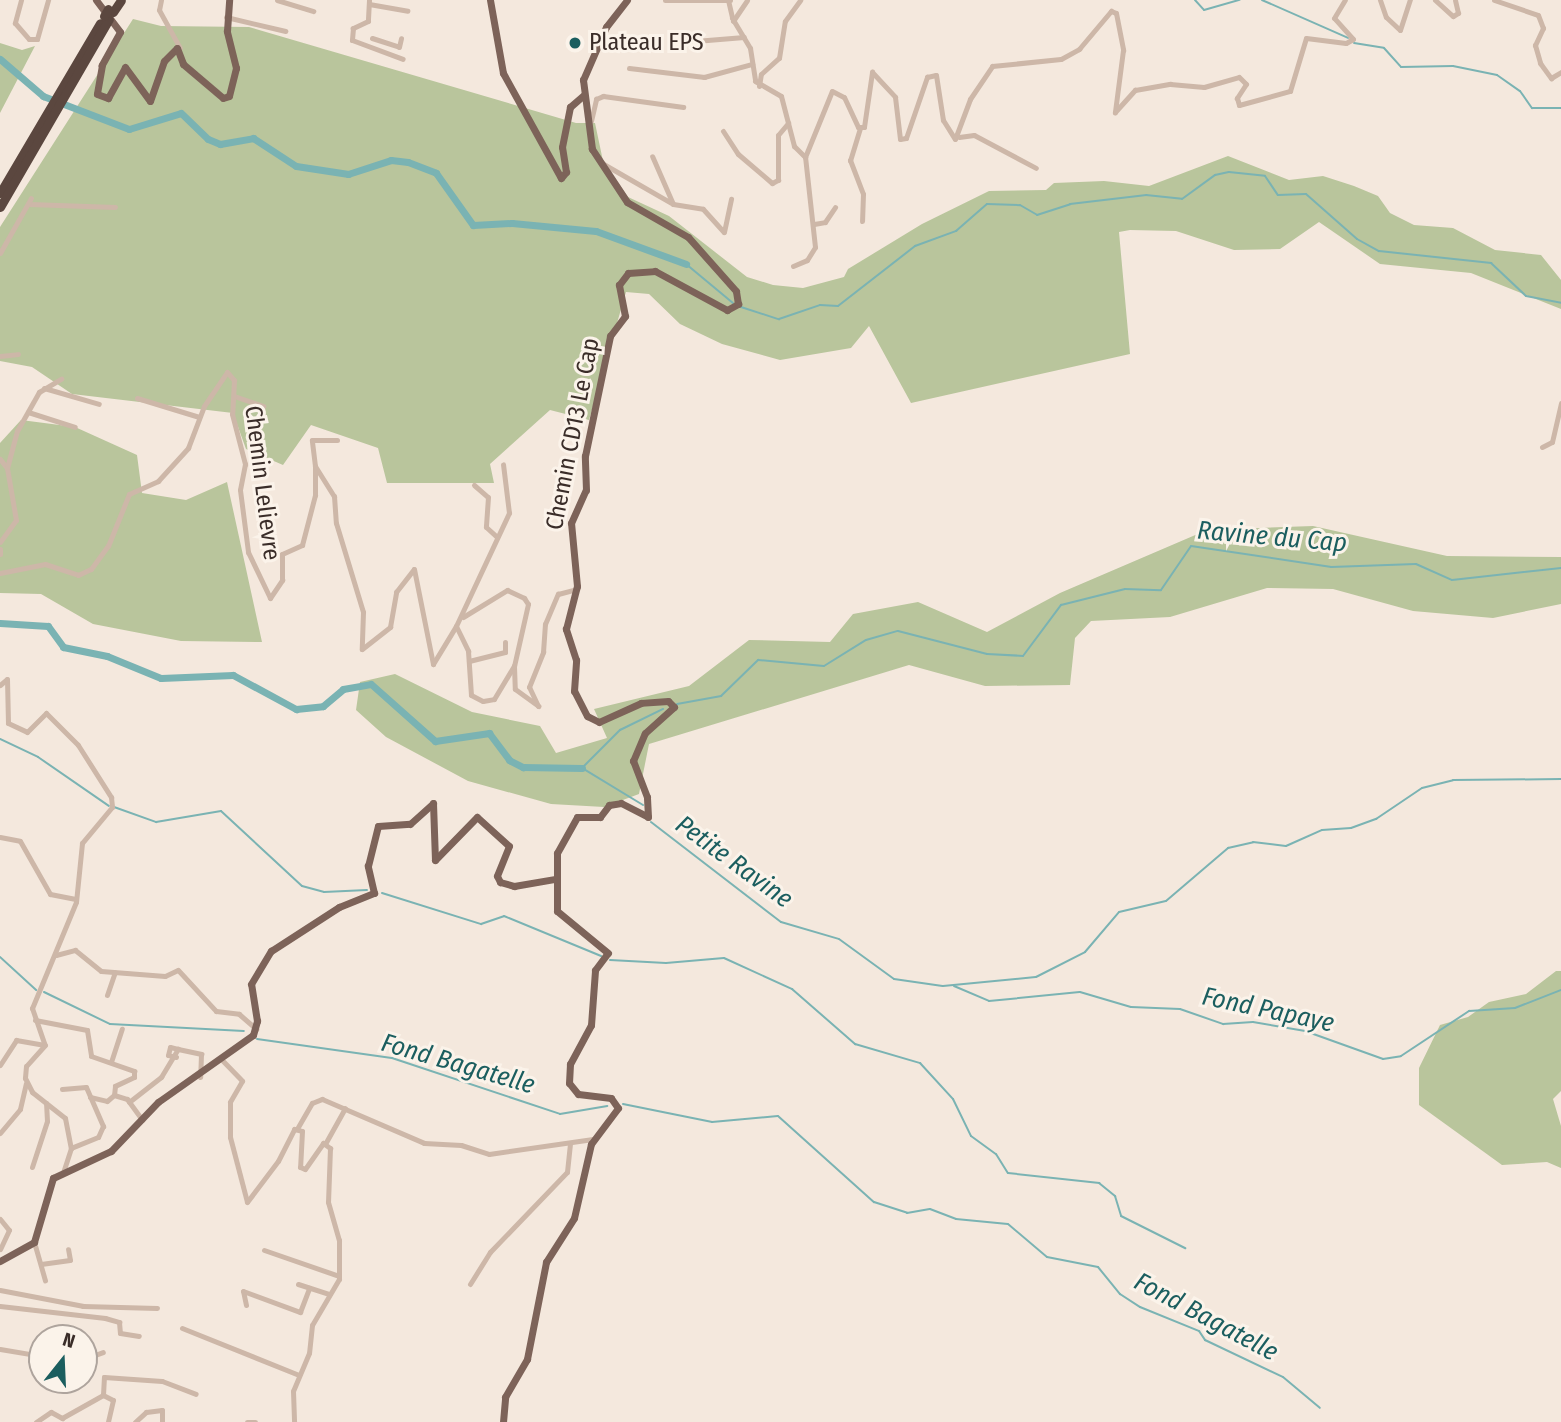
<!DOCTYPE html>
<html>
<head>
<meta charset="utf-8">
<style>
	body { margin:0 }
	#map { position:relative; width:1561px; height:1422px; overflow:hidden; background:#f4e8dd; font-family:"Fira Sans Condensed",sans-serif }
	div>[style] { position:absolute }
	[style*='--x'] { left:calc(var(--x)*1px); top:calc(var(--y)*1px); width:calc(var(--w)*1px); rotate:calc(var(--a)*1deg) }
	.green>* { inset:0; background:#b9c59c }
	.stream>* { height:2px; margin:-1px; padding:0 1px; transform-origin:1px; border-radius:1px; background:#7ab3b3 }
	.river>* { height:7px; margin:-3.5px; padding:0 3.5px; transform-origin:3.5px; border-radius:3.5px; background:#7ab3b3 }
	.minor>* { height:5px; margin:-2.5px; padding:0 2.5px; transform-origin:2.5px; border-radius:2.5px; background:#cdb7a8 }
	.major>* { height:7px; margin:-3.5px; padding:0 3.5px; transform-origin:3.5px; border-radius:3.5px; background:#7d6359 }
	.highway>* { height:9px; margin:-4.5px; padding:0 4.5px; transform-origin:4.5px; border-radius:4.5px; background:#5b473f }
	.highway-bridge>* { height:9px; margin:-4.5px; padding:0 4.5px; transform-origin:4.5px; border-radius:4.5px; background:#5b473f }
	.dots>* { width:19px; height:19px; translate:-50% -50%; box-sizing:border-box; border:4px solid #fbf3ea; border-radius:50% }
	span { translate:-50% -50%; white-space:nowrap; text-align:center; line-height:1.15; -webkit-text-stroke:6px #fbf3ea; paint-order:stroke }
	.poi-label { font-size:24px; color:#3a2d29 }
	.left { translate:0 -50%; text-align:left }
	.street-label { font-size:24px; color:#3a2d29 }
	.water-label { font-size:26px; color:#1b5e5f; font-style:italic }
	.north { position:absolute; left:28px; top:1324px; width:70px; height:70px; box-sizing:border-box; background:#fbf3ea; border:2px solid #aea49d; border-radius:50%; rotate:18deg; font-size:19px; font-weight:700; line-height:28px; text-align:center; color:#3a2d29 }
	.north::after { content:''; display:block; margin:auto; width:24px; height:32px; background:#1b5e5f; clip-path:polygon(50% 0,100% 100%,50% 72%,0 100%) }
</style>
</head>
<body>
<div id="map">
	<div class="green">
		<i style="clip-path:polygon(133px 19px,161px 26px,249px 27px,576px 123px,595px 123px,603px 161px,628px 197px,669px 216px,747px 277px,773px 285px,803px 288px,844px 277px,848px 269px,922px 224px,989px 191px,1046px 190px,1054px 183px,1104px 181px,1149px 186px,1228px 156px,1289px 180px,1323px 176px,1354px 186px,1378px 196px,1390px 213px,1414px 225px,1453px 228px,1495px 250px,1541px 255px,1561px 280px,1561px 309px,1471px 273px,1380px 264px,1319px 222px,1280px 249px,1234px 250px,1176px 231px,1130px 230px,1119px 232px,1130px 354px,911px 403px,869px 326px,851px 348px,780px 360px,722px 344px,680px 324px,649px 294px,626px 292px,589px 420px,550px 410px,490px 464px,494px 483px,387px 483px,378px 448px,311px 425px,283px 465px,246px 449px,233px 413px,72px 394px,32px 367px,0 361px,0 227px)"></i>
		<i style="clip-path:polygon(0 43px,22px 50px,35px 46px,0 113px)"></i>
		<i style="clip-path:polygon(21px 420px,75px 427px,137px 455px,142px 493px,186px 500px,227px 482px,262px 642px,181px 641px,93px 624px,41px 594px,0 593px,0 443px)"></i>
		<i style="clip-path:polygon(1313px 526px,1447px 556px,1561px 557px,1561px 604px,1493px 618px,1413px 611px,1333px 589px,1267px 588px,1170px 617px,1091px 621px,1075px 638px,1070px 685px,985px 686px,909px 665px,649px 744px,639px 794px,604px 807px,551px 804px,468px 781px,386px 737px,356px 710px,360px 682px,395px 674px,472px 712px,540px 726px,556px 753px,607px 738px,594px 709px,689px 686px,749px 640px,830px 642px,853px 614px,918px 602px,987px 632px,1060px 593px,1207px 530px)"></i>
		<i style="clip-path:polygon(1556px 971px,1561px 971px,1561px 1091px,1553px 1099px,1561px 1126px,1561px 1168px,1547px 1162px,1502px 1165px,1419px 1105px,1419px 1068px,1440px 1025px,1468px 1017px,1489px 1002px,1526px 994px)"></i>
	</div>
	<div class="stream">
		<i style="--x:1195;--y:0;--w:13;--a:48"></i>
		<i style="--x:1204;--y:10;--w:37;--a:-16"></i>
		<i style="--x:1262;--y:0;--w:94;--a:23.8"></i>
		<i style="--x:1354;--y:43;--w:30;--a:9"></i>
		<i style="--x:1384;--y:48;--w:25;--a:48"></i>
		<i style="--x:1401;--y:67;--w:52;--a:-1.1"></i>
		<i style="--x:1453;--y:66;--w:45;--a:11.6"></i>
		<i style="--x:1497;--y:75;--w:28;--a:35"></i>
		<i style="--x:1520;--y:91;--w:21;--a:55"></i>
		<i style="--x:1532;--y:108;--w:29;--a:0"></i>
		<i style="--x:686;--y:264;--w:61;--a:39.7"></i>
		<i style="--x:741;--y:307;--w:40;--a:18"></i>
		<i style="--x:779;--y:319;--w:43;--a:-18.9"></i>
		<i style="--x:820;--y:305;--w:18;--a:3"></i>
		<i style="--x:838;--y:306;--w:98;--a:-37.9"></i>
		<i style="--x:915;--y:246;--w:44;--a:-20.1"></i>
		<i style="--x:956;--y:231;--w:41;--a:-41.1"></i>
		<i style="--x:987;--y:204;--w:33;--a:2"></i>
		<i style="--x:1020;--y:205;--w:20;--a:30"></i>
		<i style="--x:1037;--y:215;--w:35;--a:-18"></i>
		<i style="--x:1070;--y:204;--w:77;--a:-6.8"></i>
		<i style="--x:1146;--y:195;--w:36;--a:6"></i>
		<i style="--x:1182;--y:199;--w:41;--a:-36"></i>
		<i style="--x:1215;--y:175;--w:14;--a:-12"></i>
		<i style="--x:1229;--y:172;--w:36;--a:6"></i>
		<i style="--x:1265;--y:176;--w:23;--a:56"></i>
		<i style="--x:1278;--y:195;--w:28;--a:-2"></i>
		<i style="--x:1306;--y:194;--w:68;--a:41.4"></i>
		<i style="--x:1357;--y:239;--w:25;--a:29"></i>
		<i style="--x:1379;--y:251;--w:113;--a:6.1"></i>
		<i style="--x:1491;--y:263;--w:48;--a:43.3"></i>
		<i style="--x:1526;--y:296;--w:36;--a:11"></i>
		<i style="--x:677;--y:704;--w:45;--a:-10.3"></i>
		<i style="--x:721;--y:696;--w:52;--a:-44.2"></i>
		<i style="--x:758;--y:660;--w:66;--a:5.2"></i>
		<i style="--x:824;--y:666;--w:49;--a:-31.8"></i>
		<i style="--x:866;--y:640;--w:33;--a:-16"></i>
		<i style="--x:898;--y:631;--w:92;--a:14.5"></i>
		<i style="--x:987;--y:654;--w:36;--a:3"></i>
		<i style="--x:1023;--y:656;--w:64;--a:-53.3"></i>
		<i style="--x:1061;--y:605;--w:66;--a:-14"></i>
		<i style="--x:1125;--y:589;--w:36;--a:2"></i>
		<i style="--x:1161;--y:590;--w:53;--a:-55.7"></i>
		<i style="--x:1191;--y:546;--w:142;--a:8.5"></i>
		<i style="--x:1331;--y:567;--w:85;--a:-2"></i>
		<i style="--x:1416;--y:564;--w:39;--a:24"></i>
		<i style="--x:1452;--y:580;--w:110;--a:-6.3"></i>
		<i style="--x:0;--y:739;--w:42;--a:25.3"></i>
		<i style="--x:38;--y:757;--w:86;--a:34.6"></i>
		<i style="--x:643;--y:805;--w:71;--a:-148.8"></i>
		<i style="--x:582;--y:768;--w:54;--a:-45"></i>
		<i style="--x:620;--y:730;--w:48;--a:-26"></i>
		<i style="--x:114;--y:807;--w:45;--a:19.7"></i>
		<i style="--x:156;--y:822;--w:66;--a:-9.6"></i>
		<i style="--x:221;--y:811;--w:110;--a:42.8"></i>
		<i style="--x:302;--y:886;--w:23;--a:15"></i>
		<i style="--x:324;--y:892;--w:43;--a:-2.7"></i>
		<i style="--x:651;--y:822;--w:164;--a:37.6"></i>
		<i style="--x:781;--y:922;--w:60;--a:16.3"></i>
		<i style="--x:839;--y:939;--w:68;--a:36"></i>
		<i style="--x:894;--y:979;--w:49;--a:8.1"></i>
		<i style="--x:943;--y:986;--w:93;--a:-5.5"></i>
		<i style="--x:1036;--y:977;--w:55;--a:-27"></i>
		<i style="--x:1085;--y:952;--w:52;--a:-49.6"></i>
		<i style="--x:1119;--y:912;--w:48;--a:-13.2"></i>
		<i style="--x:1166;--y:901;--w:82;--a:-40.5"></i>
		<i style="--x:1228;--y:848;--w:26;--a:-13"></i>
		<i style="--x:1253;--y:842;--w:33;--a:7"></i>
		<i style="--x:1286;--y:846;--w:39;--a:-24"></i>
		<i style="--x:1322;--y:830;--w:29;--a:-4"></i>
		<i style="--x:1351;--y:828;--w:27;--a:-20"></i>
		<i style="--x:1376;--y:819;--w:55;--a:-34"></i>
		<i style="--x:1422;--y:788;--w:32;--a:-14"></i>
		<i style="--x:1453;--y:780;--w:108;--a:-0.5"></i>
		<i style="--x:382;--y:893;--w:104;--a:17.4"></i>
		<i style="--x:481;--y:924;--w:24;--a:-19"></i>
		<i style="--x:504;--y:916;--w:105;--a:22.4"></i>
		<i style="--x:0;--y:957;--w:49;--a:42.5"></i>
		<i style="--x:610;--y:960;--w:56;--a:3.1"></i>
		<i style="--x:666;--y:963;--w:58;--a:-4.9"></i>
		<i style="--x:724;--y:958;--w:75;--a:24.5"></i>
		<i style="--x:792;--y:989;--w:84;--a:41.1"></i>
		<i style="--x:855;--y:1044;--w:68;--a:16.3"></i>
		<i style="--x:920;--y:1063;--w:49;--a:47.5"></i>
		<i style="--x:953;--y:1099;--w:41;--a:64.1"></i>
		<i style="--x:971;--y:1136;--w:31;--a:36"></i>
		<i style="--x:996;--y:1154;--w:22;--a:58"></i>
		<i style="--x:1008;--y:1173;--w:92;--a:6.3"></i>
		<i style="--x:1099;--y:1183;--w:21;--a:39"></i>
		<i style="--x:1115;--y:1196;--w:21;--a:73"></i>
		<i style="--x:1121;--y:1216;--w:72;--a:26.6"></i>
		<i style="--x:954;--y:986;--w:38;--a:23"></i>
		<i style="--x:989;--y:1001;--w:91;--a:-5.6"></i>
		<i style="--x:1080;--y:992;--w:53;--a:16.4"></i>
		<i style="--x:1131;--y:1007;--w:49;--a:2.3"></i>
		<i style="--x:1180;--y:1009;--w:46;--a:19.2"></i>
		<i style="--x:1223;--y:1024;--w:30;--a:-4"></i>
		<i style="--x:1253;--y:1022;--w:53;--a:9.8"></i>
		<i style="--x:1305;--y:1031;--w:83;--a:19.7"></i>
		<i style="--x:1383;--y:1059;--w:18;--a:-9"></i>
		<i style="--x:1401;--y:1056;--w:82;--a:-33.5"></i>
		<i style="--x:1469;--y:1011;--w:46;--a:-3.7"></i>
		<i style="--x:1515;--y:1008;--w:49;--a:-21.4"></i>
		<i style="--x:44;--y:992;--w:73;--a:25.9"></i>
		<i style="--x:110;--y:1024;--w:134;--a:3"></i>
		<i style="--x:257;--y:1039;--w:136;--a:8"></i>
		<i style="--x:392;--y:1058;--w:177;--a:18.4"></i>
		<i style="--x:560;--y:1114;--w:48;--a:-9.7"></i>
		<i style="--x:623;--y:1104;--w:91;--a:11.4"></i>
		<i style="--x:712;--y:1122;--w:66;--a:-5.2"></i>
		<i style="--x:778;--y:1116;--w:129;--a:41.9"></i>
		<i style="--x:874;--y:1202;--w:35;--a:18"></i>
		<i style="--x:907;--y:1213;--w:23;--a:-10"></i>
		<i style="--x:930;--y:1209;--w:28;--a:21"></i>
		<i style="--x:956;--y:1219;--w:52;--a:5.5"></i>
		<i style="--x:1008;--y:1224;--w:51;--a:40.2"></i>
		<i style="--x:1047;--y:1257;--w:52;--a:11.1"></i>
		<i style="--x:1098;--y:1267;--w:35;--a:51"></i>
		<i style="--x:1120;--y:1294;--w:24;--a:33"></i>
		<i style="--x:1140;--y:1307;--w:64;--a:22.1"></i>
		<i style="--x:1199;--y:1331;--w:11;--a:56"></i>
		<i style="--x:1205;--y:1340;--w:86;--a:25.4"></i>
		<i style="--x:1283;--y:1377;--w:48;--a:40"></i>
	</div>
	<div class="river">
		<i style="--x:0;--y:59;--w:57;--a:40.7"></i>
		<i style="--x:43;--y:96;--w:92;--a:21"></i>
		<i style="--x:129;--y:129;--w:54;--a:-17.1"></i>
		<i style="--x:181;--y:113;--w:37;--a:44"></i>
		<i style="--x:208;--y:139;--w:13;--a:23"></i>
		<i style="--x:220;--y:144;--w:34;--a:-10"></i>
		<i style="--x:253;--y:138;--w:51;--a:33.1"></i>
		<i style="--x:296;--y:166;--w:53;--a:8.7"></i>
		<i style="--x:348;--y:174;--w:45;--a:-18"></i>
		<i style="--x:391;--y:160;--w:17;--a:7"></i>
		<i style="--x:408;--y:162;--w:30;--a:21"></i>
		<i style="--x:436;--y:173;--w:64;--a:54.6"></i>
		<i style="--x:473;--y:225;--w:39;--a:-3"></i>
		<i style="--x:512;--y:223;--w:84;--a:5.4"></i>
		<i style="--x:596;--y:231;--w:96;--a:20.1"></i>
		<i style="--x:0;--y:623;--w:48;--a:3.6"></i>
		<i style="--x:48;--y:626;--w:26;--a:54"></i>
		<i style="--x:63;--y:647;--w:45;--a:11.6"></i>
		<i style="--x:107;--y:656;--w:58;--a:22.2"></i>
		<i style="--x:161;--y:678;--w:72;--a:-2.4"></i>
		<i style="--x:233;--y:675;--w:72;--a:28.4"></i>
		<i style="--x:296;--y:709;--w:27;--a:-6"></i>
		<i style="--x:323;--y:706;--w:26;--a:-40"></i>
		<i style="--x:343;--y:689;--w:28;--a:-10"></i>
		<i style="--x:371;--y:684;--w:86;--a:41.7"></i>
		<i style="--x:435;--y:741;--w:55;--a:-8.4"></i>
		<i style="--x:489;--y:733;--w:34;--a:53"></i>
		<i style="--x:509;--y:760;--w:16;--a:27"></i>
		<i style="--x:523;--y:767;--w:59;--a:1"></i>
	</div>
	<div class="minor">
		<i style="--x:21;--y:0;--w:24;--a:105"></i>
		<i style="--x:15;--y:23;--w:21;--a:49"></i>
		<i style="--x:29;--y:39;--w:8;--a:0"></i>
		<i style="--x:37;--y:39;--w:41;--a:-74.2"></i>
		<i style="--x:161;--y:0;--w:10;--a:101"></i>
		<i style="--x:159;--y:10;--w:43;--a:61.1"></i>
		<i style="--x:277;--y:0;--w:38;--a:17"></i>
		<i style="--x:369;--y:0;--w:21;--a:93"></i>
		<i style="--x:368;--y:21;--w:17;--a:155"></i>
		<i style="--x:353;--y:28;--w:12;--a:95"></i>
		<i style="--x:352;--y:40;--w:54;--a:20.4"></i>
		<i style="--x:665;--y:0;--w:65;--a:0"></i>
		<i style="--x:728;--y:0;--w:18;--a:77"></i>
		<i style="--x:732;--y:18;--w:35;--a:59"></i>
		<i style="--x:750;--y:48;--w:33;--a:81"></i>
		<i style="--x:755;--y:81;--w:30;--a:30"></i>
		<i style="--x:781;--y:96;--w:52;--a:75.4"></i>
		<i style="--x:794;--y:146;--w:16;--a:45"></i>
		<i style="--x:805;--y:157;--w:71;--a:-67.8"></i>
		<i style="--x:832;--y:91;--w:13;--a:27"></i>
		<i style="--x:844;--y:97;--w:33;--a:65"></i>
		<i style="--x:858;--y:127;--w:6;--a:0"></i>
		<i style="--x:864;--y:127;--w:56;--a:-81.7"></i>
		<i style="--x:872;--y:72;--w:34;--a:47"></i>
		<i style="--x:895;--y:97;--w:42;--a:83.2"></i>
		<i style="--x:900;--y:139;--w:6;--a:-9"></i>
		<i style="--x:906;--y:138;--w:65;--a:-71"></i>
		<i style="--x:927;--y:77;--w:9;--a:-13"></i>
		<i style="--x:936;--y:75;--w:46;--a:81.2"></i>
		<i style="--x:943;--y:120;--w:22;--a:58"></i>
		<i style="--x:955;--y:139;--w:43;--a:-69.4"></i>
		<i style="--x:970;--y:99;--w:40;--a:-56"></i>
		<i style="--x:992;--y:66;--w:69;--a:-5.8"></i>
		<i style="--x:1061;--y:59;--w:21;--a:-29"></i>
		<i style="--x:1079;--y:49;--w:50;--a:-49.9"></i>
		<i style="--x:1111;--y:11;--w:5;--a:22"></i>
		<i style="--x:1116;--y:13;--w:38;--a:79"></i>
		<i style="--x:1123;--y:50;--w:63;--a:97.4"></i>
		<i style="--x:1115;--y:112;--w:30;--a:-48"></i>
		<i style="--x:1135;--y:90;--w:36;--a:-10"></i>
		<i style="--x:1170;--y:84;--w:34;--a:5"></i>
		<i style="--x:1204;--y:87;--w:36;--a:-16"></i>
		<i style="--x:1239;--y:77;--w:10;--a:45"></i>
		<i style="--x:1246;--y:84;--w:17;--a:123"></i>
		<i style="--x:1237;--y:98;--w:7;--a:74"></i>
		<i style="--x:1239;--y:105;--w:53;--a:-15.4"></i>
		<i style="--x:1290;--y:91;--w:55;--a:-73.2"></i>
		<i style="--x:1306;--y:38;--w:40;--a:7.1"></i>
		<i style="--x:1346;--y:43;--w:8;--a:-30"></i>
		<i style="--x:1353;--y:39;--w:28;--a:-132"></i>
		<i style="--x:1334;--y:18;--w:21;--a:-59"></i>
		<i style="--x:1380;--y:0;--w:18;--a:71"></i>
		<i style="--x:1386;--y:17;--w:19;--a:43"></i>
		<i style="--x:1400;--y:30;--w:32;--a:-72"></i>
		<i style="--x:1435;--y:0;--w:24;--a:42"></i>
		<i style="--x:1453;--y:16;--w:6;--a:-31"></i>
		<i style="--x:1458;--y:13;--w:13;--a:-103"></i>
		<i style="--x:1494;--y:0;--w:46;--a:18.8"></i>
		<i style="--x:1538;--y:15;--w:14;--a:69"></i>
		<i style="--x:1543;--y:28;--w:19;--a:115"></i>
		<i style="--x:1535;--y:45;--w:19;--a:74"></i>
		<i style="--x:1540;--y:63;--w:19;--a:54"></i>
		<i style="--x:1551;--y:78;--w:12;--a:-31"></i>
		<i style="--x:369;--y:4;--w:39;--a:10"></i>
		<i style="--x:226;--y:17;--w:61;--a:13.3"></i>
		<i style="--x:733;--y:21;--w:25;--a:-56"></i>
		<i style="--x:680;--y:34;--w:9;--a:69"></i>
		<i style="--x:683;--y:42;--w:61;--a:-4.7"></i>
		<i style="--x:372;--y:38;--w:28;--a:18"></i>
		<i style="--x:399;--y:47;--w:9;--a:-77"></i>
		<i style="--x:629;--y:68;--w:76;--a:6.8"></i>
		<i style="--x:704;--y:77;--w:50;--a:-15.2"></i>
		<i style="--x:759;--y:86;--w:12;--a:-81"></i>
		<i style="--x:761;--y:74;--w:24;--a:-42"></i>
		<i style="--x:779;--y:58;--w:37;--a:-81"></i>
		<i style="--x:785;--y:21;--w:26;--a:-54"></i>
		<i style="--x:591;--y:121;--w:23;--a:-77"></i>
		<i style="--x:596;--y:99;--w:8;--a:-23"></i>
		<i style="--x:603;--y:96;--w:81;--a:7.8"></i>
		<i style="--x:860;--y:128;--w:34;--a:107"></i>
		<i style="--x:850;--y:160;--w:36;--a:69"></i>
		<i style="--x:863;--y:194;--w:27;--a:92"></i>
		<i style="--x:723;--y:131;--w:27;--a:57"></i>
		<i style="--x:738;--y:154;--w:45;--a:40.5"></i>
		<i style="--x:772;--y:183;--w:7;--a:-27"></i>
		<i style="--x:778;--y:180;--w:45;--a:-90"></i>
		<i style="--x:778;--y:135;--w:16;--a:-50"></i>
		<i style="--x:959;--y:137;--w:15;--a:-8"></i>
		<i style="--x:974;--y:135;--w:70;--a:28"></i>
		<i style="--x:600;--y:162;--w:84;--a:29.9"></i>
		<i style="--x:673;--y:204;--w:52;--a:-113.6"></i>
		<i style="--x:29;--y:204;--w:86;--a:2"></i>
		<i style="--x:673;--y:204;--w:30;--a:9"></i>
		<i style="--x:703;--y:209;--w:31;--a:48"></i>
		<i style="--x:724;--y:232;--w:34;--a:-78"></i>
		<i style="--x:814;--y:224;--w:11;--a:-10"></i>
		<i style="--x:825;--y:222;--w:18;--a:-56"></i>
		<i style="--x:0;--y:253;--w:63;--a:-60.6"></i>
		<i style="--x:793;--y:266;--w:15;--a:-23"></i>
		<i style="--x:807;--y:260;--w:15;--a:-58"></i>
		<i style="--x:815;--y:247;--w:91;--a:-96.3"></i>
		<i style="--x:0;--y:356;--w:18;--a:-6"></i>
		<i style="--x:44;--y:388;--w:57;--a:16.2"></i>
		<i style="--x:234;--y:396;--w:31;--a:19"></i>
		<i style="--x:137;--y:398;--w:65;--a:17"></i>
		<i style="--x:28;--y:412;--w:49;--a:17.7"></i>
		<i style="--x:1542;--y:447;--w:11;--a:-27"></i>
		<i style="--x:1552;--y:442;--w:40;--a:-77"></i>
		<i style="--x:0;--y:459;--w:11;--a:52"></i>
		<i style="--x:7;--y:468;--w:53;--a:80.2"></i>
		<i style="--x:16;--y:520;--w:27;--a:126"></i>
		<i style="--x:315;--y:466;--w:26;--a:-97"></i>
		<i style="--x:312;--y:440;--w:25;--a:0"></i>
		<i style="--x:7;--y:468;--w:38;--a:-75"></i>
		<i style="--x:17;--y:431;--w:45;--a:-60.6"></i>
		<i style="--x:39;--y:392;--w:26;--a:-31"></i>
		<i style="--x:474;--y:485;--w:18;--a:41"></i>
		<i style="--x:488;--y:497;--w:30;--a:94"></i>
		<i style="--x:486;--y:527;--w:15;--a:42"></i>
		<i style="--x:0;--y:549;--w:5;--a:90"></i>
		<i style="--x:0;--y:573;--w:46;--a:-11.3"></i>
		<i style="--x:45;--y:564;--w:35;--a:18"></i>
		<i style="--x:78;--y:575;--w:14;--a:-25"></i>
		<i style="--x:91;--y:569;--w:29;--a:-54"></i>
		<i style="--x:108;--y:546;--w:56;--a:-68"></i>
		<i style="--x:129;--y:494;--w:32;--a:-24"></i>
		<i style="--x:158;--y:481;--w:45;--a:-47.7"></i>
		<i style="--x:188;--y:448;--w:45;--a:-69.1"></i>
		<i style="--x:204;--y:406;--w:41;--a:-55.9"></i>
		<i style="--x:227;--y:372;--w:11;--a:49"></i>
		<i style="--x:234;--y:380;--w:34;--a:93"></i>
		<i style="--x:232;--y:414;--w:52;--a:75.4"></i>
		<i style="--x:245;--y:464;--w:26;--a:101"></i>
		<i style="--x:240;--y:490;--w:63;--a:82.6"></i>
		<i style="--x:248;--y:552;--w:51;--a:64.4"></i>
		<i style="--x:270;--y:598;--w:22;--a:-56"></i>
		<i style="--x:282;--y:580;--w:26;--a:-90"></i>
		<i style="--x:282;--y:554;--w:22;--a:-24"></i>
		<i style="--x:302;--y:545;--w:52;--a:-75.4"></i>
		<i style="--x:315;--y:495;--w:29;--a:-90"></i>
		<i style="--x:315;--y:466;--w:36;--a:58"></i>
		<i style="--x:334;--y:496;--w:27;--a:86"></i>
		<i style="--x:336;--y:523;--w:93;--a:73.1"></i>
		<i style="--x:363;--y:612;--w:37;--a:92"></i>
		<i style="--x:362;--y:649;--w:36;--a:-38"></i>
		<i style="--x:390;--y:627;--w:36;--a:-80"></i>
		<i style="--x:396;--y:592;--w:29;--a:-52"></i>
		<i style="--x:414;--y:569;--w:97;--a:78.7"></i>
		<i style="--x:433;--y:664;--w:44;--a:-58.8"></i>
		<i style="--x:456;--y:626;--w:28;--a:64"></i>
		<i style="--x:468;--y:651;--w:44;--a:86.1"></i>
		<i style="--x:471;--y:695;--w:13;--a:27"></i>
		<i style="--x:483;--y:701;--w:11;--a:-10"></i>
		<i style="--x:494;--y:699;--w:39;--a:-59"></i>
		<i style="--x:514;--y:666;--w:23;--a:88"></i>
		<i style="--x:515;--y:689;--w:29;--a:36"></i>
		<i style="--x:538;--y:706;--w:21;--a:-115"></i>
		<i style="--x:529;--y:687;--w:38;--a:-68"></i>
		<i style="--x:543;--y:652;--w:28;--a:-86"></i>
		<i style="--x:545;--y:624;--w:33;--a:-67"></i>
		<i style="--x:558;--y:594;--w:20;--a:-15"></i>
		<i style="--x:463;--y:617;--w:52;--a:-31.5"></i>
		<i style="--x:507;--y:590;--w:19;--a:25"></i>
		<i style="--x:524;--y:598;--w:7;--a:56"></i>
		<i style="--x:528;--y:604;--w:64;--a:102.7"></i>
		<i style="--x:456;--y:626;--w:125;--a:-64.9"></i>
		<i style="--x:509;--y:513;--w:49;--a:-97"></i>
		<i style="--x:469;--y:661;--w:37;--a:-14"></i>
		<i style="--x:505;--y:652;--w:10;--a:-90"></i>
		<i style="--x:0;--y:685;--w:9;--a:-41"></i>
		<i style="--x:7;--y:679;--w:44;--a:88.7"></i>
		<i style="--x:8;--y:723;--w:21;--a:25"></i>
		<i style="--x:27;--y:732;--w:27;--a:-45"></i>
		<i style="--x:46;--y:713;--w:45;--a:45"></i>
		<i style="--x:78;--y:745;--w:62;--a:57.6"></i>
		<i style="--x:111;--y:797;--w:10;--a:84"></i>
		<i style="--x:112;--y:807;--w:47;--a:129.8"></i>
		<i style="--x:82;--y:843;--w:59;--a:95.8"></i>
		<i style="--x:76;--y:902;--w:115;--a:112.5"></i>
		<i style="--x:32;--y:1008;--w:39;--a:71"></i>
		<i style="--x:0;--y:837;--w:20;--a:11"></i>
		<i style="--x:20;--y:841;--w:61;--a:60.5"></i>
		<i style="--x:50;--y:894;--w:26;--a:11"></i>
		<i style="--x:56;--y:955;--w:20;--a:-15"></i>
		<i style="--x:75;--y:950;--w:33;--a:39"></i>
		<i style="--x:101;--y:971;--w:64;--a:4.5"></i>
		<i style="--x:165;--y:976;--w:14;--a:-25"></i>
		<i style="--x:178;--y:970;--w:56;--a:47.2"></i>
		<i style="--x:216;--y:1011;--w:23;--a:7"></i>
		<i style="--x:239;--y:1014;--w:23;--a:41"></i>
		<i style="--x:107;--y:995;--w:24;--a:-71"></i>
		<i style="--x:35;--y:1020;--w:53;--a:10.9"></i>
		<i style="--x:87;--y:1030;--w:26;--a:81"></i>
		<i style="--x:91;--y:1056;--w:46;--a:19.2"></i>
		<i style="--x:134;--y:1071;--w:6;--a:90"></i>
		<i style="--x:134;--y:1077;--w:21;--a:155"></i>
		<i style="--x:115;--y:1086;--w:9;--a:96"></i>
		<i style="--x:114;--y:1095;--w:14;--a:17"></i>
		<i style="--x:127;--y:1099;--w:26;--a:54"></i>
		<i style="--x:176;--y:1057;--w:8;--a:-166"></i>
		<i style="--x:168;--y:1055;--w:8;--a:-76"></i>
		<i style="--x:170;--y:1047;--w:8;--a:14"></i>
		<i style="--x:222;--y:1060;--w:29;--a:46"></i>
		<i style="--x:242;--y:1081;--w:24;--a:120"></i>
		<i style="--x:230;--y:1102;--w:35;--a:90"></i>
		<i style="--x:230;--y:1137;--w:67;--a:75.3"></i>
		<i style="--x:247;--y:1202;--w:51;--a:-52.9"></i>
		<i style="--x:278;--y:1161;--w:36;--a:-63"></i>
		<i style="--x:294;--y:1129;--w:8;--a:14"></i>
		<i style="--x:302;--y:1131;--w:36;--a:93"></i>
		<i style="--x:300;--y:1167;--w:5;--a:22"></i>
		<i style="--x:305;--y:1169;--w:32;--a:-55"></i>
		<i style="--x:323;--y:1143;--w:9;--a:36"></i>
		<i style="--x:330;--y:1148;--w:54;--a:92.1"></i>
		<i style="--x:328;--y:1202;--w:40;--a:74"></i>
		<i style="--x:339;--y:1240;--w:39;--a:90"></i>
		<i style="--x:339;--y:1279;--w:53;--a:120.4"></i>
		<i style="--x:312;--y:1325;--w:28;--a:96"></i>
		<i style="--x:309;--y:1353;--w:41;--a:112.8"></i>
		<i style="--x:293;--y:1391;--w:31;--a:88"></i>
		<i style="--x:111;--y:1062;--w:35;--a:-72"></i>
		<i style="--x:0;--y:1065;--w:30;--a:-57"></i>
		<i style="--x:16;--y:1040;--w:29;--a:10"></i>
		<i style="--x:45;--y:1045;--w:28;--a:132"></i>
		<i style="--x:26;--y:1066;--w:12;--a:95"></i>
		<i style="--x:25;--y:1078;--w:16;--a:63"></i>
		<i style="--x:32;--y:1092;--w:42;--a:38.2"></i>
		<i style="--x:65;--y:1118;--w:31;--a:79"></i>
		<i style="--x:71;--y:1148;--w:26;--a:108"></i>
		<i style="--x:62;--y:1089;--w:24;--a:-5"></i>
		<i style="--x:86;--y:1087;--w:43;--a:66.4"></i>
		<i style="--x:103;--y:1126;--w:12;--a:114"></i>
		<i style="--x:98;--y:1137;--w:29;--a:158"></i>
		<i style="--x:90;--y:1097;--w:17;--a:13"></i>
		<i style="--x:107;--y:1101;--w:9;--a:-41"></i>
		<i style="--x:129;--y:1102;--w:41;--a:-38"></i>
		<i style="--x:161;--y:1077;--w:33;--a:-59"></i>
		<i style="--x:178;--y:1049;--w:24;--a:12"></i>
		<i style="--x:201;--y:1054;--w:23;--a:92"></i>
		<i style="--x:298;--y:1127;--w:28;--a:-60"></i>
		<i style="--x:312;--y:1103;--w:11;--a:-22"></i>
		<i style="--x:322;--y:1099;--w:111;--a:23.3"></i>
		<i style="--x:424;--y:1143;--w:37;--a:3"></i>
		<i style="--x:461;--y:1145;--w:29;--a:18"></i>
		<i style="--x:489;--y:1154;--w:105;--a:-8.2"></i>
		<i style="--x:0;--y:1133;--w:31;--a:-50"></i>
		<i style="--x:20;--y:1109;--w:26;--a:-77"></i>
		<i style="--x:325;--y:1144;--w:41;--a:-60.9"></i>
		<i style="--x:32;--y:1167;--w:48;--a:-71.9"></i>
		<i style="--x:47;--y:1121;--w:18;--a:-93"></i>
		<i style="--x:0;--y:1219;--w:14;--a:51"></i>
		<i style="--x:9;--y:1230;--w:21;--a:115"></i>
		<i style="--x:34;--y:1242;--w:40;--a:74"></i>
		<i style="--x:264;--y:1250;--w:79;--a:19.1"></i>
		<i style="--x:41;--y:1264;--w:29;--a:-8"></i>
		<i style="--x:70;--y:1260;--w:11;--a:-100"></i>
		<i style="--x:298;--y:1284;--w:33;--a:18"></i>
		<i style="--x:470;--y:1284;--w:38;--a:-58"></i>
		<i style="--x:490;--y:1252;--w:111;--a:-46.1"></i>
		<i style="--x:567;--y:1172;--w:28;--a:-84"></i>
		<i style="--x:0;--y:1290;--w:85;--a:10.9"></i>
		<i style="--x:83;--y:1306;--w:74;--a:1.5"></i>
		<i style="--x:246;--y:1305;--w:14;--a:-102"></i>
		<i style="--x:243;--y:1291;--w:61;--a:20.2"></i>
		<i style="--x:300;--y:1312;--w:26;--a:-69"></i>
		<i style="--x:0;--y:1306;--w:106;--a:6.5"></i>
		<i style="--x:105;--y:1318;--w:15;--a:16"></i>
		<i style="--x:119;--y:1322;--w:11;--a:85"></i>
		<i style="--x:120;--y:1333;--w:19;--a:9"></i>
		<i style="--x:182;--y:1328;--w:126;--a:21.9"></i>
		<i style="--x:0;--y:1349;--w:43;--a:9.5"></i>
		<i style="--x:84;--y:1359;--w:20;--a:-20"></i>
		<i style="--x:103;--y:1395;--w:18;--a:-87"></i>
		<i style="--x:104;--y:1377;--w:58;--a:3.9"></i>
		<i style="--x:162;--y:1381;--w:36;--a:21"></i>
		<i style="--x:36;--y:1422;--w:18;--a:-34"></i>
		<i style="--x:51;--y:1412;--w:13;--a:29"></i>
		<i style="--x:62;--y:1418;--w:47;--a:-29.3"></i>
		<i style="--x:103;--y:1395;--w:11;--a:27"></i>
		<i style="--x:113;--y:1400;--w:23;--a:103"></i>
		<i style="--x:135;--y:1422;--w:15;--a:-42"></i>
		<i style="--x:146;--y:1412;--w:16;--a:-7"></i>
		<i style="--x:162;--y:1410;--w:12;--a:90"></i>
		<i style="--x:247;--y:1422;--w:8;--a:0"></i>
	</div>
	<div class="major">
		<i style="--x:96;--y:0;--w:40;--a:53"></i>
		<i style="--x:120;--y:32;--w:38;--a:119"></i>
		<i style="--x:102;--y:65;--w:29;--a:100"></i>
		<i style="--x:97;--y:94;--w:12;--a:20"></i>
		<i style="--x:108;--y:98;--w:35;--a:-61"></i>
		<i style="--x:125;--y:67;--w:42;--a:53.7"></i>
		<i style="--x:150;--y:101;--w:42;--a:-70.7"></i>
		<i style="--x:164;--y:61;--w:18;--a:-45"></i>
		<i style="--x:177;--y:48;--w:17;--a:69"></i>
		<i style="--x:183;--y:64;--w:52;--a:40.4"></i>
		<i style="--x:223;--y:98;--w:6;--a:-18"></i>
		<i style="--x:229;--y:96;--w:29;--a:-76"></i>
		<i style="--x:236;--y:68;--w:38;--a:-104"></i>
		<i style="--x:227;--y:31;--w:31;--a:-86"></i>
		<i style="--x:490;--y:0;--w:74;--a:79.9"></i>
		<i style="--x:503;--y:73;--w:120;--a:61.1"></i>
		<i style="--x:561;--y:178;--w:8;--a:-50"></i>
		<i style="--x:566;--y:172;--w:25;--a:-99"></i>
		<i style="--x:562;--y:147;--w:41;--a:-78.7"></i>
		<i style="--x:570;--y:107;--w:18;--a:-41"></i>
		<i style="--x:0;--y:1261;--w:39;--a:-29"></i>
		<i style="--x:34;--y:1242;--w:67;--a:-73.5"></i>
		<i style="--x:53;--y:1178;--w:64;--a:-25"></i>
		<i style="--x:111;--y:1151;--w:68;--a:-46.2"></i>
		<i style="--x:158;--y:1102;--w:116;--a:-35.2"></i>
		<i style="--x:253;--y:1035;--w:15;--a:-74"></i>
		<i style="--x:257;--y:1021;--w:37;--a:-99"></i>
		<i style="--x:251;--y:984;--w:39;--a:-59"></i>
		<i style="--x:271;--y:951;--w:81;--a:-32.9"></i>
		<i style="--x:339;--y:907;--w:38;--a:-22"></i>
		<i style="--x:374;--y:893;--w:28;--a:-103"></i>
		<i style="--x:368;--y:866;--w:41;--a:-76"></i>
		<i style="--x:378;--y:826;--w:32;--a:-4"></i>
		<i style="--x:410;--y:824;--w:31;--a:-42"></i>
		<i style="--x:433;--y:803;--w:57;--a:88"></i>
		<i style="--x:435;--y:860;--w:60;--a:-45.7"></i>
		<i style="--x:477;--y:817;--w:43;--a:42.2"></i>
		<i style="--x:509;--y:846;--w:32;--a:112"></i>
		<i style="--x:497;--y:876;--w:7;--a:63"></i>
		<i style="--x:500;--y:882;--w:15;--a:16"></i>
		<i style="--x:514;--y:886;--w:42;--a:-9.7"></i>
		<i style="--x:503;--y:1422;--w:25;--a:-85"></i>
		<i style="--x:505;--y:1397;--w:44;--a:-59.9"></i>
		<i style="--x:527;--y:1359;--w:99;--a:-78.9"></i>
		<i style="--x:546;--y:1262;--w:52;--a:-57.5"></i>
		<i style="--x:574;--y:1218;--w:76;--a:-77.1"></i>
		<i style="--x:591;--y:1144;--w:45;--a:-53.1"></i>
		<i style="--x:618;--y:1108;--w:12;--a:-125"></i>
		<i style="--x:611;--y:1098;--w:33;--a:-173"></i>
		<i style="--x:578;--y:1094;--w:14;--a:-129"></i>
		<i style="--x:569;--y:1083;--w:19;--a:-87"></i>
		<i style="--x:570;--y:1064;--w:44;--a:-61.7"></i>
		<i style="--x:591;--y:1025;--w:55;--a:-85.8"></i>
		<i style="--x:595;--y:970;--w:21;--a:-53"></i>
		<i style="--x:608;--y:953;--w:66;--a:-140.5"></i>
		<i style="--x:557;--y:911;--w:58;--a:-90"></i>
		<i style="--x:557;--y:853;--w:41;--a:-60.9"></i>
		<i style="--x:577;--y:817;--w:23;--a:0"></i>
		<i style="--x:600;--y:817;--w:15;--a:-53"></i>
		<i style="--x:609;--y:805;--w:12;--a:-9"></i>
		<i style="--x:621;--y:803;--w:30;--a:27"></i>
		<i style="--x:648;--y:817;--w:20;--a:-93"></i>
		<i style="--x:647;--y:797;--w:39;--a:-111"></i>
		<i style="--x:633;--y:761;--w:30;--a:-67"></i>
		<i style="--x:645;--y:733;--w:39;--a:-42"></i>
		<i style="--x:674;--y:707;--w:8;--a:-135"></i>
		<i style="--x:668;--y:701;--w:27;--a:176"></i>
		<i style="--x:641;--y:703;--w:46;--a:155.7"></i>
		<i style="--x:599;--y:722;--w:13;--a:-153"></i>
		<i style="--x:587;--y:716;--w:28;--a:-117"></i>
		<i style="--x:574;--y:691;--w:31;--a:-86"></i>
		<i style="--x:576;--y:660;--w:33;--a:-108"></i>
		<i style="--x:566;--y:629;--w:44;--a:-75.7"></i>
		<i style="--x:577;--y:586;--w:63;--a:-95.4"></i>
		<i style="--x:571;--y:523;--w:36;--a:-66"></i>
		<i style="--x:586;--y:490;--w:34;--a:-92"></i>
		<i style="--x:585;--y:456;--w:123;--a:-78.2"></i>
		<i style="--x:610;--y:336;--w:25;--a:-53"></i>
		<i style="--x:625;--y:316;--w:32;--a:-101"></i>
		<i style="--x:619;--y:285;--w:15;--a:-53"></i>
		<i style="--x:628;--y:273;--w:27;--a:-4"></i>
		<i style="--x:655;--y:271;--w:82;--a:28.4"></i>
		<i style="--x:727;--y:310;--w:13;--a:-29"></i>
		<i style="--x:738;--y:304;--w:13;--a:-99"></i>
		<i style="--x:736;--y:291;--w:72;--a:-131.6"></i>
		<i style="--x:688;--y:237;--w:70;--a:-150.2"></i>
		<i style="--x:627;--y:202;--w:64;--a:-123.4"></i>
		<i style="--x:592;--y:149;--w:70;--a:-97.4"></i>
		<i style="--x:583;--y:80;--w:58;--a:-66.5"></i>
		<i style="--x:606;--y:27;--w:34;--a:-52"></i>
	</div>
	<div class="highway">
		<i style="--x:113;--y:12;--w:14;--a:-56"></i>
		<i style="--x:0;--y:193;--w:197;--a:-59.5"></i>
		<i style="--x:0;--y:207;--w:217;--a:-59.9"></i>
	</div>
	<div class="highway-bridge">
		<i style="--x:104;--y:16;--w:8;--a:-60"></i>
	</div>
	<div class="dots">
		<i style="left:575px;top:43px;background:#1b5e5f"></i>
	</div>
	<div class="poi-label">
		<span class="left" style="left:589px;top:43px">Plateau EPS</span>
	</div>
	<div class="street-label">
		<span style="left:573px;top:434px;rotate:-79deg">Chemin CD13 Le Cap</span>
		<span style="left:262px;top:483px;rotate:83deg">Chemin Lelievre</span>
	</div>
	<div class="water-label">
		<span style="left:1272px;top:537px;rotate:5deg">Ravine du Cap</span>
		<span style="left:734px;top:862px;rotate:36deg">Petite Ravine</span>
		<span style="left:1268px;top:1010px;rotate:12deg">Fond Papaye</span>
		<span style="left:458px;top:1064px;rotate:16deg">Fond Bagatelle</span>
		<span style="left:1206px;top:1317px;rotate:28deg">Fond Bagatelle</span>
	</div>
	<div class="north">N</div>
</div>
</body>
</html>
